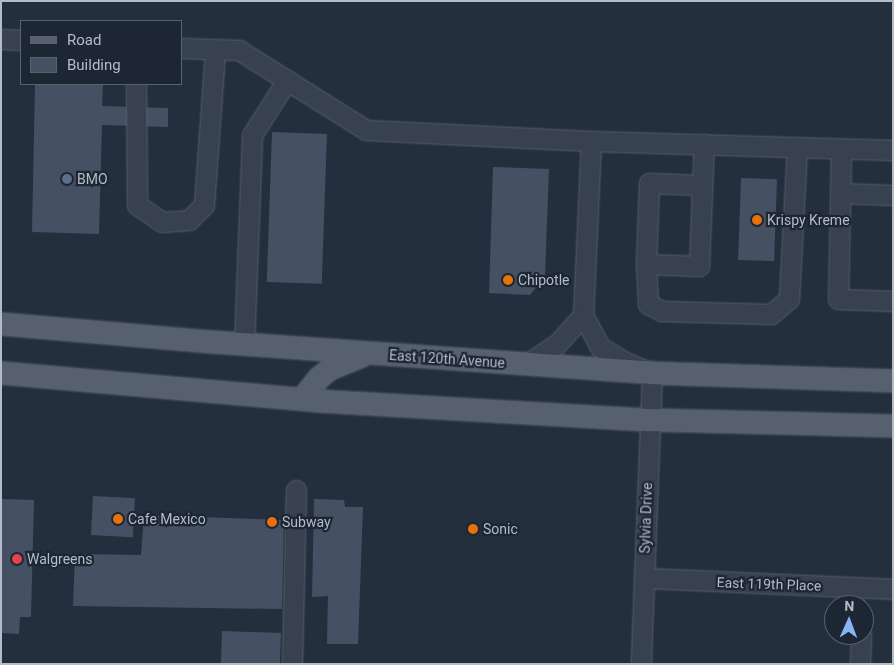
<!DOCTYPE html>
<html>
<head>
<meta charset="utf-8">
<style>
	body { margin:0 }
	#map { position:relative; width:894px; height:665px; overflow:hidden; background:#242f3e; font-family:Roboto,sans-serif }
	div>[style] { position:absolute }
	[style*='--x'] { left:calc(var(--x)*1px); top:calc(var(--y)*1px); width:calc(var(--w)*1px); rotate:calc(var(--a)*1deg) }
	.building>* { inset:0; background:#455162; transform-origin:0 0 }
	.roads { filter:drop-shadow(0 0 1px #565f6c) drop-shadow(0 0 1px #565f6c) }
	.minor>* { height:19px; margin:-9.5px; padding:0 9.5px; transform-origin:9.5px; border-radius:9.5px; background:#38414e }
	.major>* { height:22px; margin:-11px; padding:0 11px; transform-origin:11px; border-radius:11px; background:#56606e }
	.dots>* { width:14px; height:14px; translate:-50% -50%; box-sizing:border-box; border:2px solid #1d2633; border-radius:50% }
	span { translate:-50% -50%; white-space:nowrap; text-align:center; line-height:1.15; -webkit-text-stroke:4.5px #1d2633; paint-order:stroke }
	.poi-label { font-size:14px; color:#b4bcc9 }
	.left { translate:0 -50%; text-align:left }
	.street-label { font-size:14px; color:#b4bcc9 }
	.frame { position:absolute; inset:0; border:2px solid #b4bcc9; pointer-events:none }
	.legend { position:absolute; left:20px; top:20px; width:162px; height:65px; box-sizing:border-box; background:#1d2633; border:1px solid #59626f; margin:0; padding:6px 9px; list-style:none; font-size:15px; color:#b4bcc9 }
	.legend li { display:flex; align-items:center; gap:10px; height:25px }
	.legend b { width:25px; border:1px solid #59626f }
	.north { position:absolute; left:824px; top:595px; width:50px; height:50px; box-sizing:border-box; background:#1d2633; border:1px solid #59626f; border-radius:50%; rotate:2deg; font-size:14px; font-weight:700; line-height:20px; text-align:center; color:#b4bcc9 }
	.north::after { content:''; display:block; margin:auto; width:18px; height:22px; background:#8ab4f8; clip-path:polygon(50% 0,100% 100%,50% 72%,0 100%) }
</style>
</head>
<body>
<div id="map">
	<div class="building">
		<i style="clip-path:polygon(35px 84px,103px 85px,102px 106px,168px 108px,168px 127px,102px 125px,99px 234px,32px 232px)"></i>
		<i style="left:272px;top:132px;width:55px;height:150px;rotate:2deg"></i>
		<i style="clip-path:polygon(493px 167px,549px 169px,545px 276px,530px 295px,489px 293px)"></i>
		<i style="left:741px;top:178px;width:36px;height:82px;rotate:2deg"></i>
		<i style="left:93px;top:496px;width:42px;height:39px;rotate:3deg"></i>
		<i style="clip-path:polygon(1px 499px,34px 500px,31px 617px,20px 617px,19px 634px,1px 633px)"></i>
		<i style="clip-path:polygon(314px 499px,344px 500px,345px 507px,363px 507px,358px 644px,327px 644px,328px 596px,312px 597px)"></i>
		<i style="clip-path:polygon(144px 515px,284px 520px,282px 609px,73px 606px,75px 554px,141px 555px)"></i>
		<i style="left:222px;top:631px;width:59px;height:33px;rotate:2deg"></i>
	</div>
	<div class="roads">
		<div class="minor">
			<i style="--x:1;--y:39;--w:20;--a:3"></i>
			<i style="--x:181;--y:48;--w:58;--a:2"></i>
			<i style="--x:239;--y:50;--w:150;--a:32.2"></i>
			<i style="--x:366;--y:130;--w:225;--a:2.8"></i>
			<i style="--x:591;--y:141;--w:302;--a:1.7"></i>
			<i style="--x:136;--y:84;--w:121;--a:89.5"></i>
			<i style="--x:137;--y:205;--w:30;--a:34"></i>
			<i style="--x:162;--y:222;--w:27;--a:-4"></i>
			<i style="--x:189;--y:220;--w:21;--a:-45"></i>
			<i style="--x:204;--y:205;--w:155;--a:-85.9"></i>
			<i style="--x:591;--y:141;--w:174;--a:92.6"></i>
			<i style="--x:583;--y:315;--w:36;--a:62"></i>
			<i style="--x:600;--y:347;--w:29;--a:31"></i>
			<i style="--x:625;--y:362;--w:29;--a:22"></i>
			<i style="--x:652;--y:373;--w:291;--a:92.2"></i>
			<i style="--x:841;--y:149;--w:150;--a:91.1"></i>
			<i style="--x:838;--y:299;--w:55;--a:2.1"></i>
			<i style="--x:702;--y:185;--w:53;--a:-177.8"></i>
			<i style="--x:649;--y:183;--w:81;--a:92.1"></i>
			<i style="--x:646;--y:264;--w:53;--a:2.2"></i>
			<i style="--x:699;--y:266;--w:122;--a:-87.7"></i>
			<i style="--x:840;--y:193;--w:53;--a:2.2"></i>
			<i style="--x:646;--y:264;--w:40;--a:87.1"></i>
			<i style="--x:648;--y:304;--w:16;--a:27"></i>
			<i style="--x:662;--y:311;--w:109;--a:1.6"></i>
			<i style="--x:771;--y:314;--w:23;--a:-40"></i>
			<i style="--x:789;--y:299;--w:151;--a:-87"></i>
			<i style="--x:244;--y:345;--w:210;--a:-87.8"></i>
			<i style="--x:252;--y:135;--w:65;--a:-57.5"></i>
			<i style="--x:527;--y:364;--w:36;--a:-34"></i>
			<i style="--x:557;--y:344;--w:39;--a:-48"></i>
			<i style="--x:644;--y:578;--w:249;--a:2.5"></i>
			<i style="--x:292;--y:664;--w:174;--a:-88.7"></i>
			<i style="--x:860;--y:664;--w:29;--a:-88"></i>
		</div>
		<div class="major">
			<i style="--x:1;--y:324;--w:213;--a:4.9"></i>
			<i style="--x:213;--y:342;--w:440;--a:4"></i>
			<i style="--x:652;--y:373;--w:241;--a:1.9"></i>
			<i style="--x:1;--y:373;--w:318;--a:5"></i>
			<i style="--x:318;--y:401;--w:333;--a:3.3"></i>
			<i style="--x:650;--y:420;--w:243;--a:1.4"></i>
			<i style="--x:302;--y:399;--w:27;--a:-51"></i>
			<i style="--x:319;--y:378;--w:14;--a:-39"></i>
			<i style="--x:330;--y:369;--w:35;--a:-22"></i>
		</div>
	</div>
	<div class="dots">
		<i style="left:67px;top:179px;background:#5c6f8a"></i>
		<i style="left:757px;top:220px;background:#e8710a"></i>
		<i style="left:508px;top:280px;background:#e8710a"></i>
		<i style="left:118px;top:519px;background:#e8710a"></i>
		<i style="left:272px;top:522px;background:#e8710a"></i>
		<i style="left:473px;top:529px;background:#e8710a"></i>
		<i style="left:17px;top:559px;background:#e0444e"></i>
	</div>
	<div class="poi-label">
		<span class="left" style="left:77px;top:179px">BMO</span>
		<span class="left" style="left:767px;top:220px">Krispy Kreme</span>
		<span class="left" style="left:518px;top:280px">Chipotle</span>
		<span class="left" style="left:128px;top:519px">Cafe Mexico</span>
		<span class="left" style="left:282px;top:522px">Subway</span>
		<span class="left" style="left:483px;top:529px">Sonic</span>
		<span class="left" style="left:27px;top:559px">Walgreens</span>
	</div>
	<div class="street-label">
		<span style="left:447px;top:359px;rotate:4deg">East 120th Avenue</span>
		<span style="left:646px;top:518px;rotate:-88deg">Sylvia Drive</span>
		<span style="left:769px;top:584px;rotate:2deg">East 119th Place</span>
	</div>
	<div class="frame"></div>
	<ul class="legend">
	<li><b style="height:6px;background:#56606e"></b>Road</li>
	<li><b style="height:14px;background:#455162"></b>Building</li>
	</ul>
	<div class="north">N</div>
</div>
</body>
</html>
